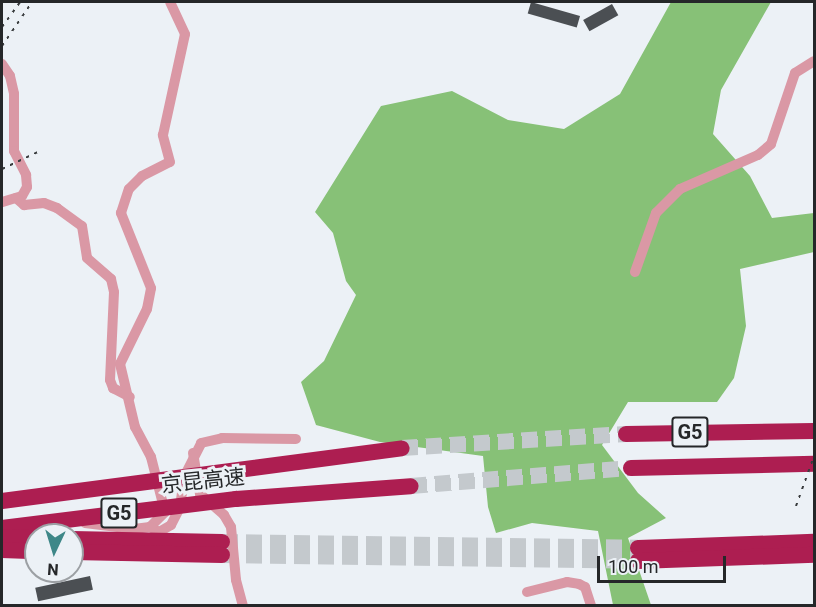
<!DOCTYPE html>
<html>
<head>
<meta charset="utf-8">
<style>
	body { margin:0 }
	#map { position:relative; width:816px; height:607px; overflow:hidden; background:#ecf1f6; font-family:Roboto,"Noto Sans SC",sans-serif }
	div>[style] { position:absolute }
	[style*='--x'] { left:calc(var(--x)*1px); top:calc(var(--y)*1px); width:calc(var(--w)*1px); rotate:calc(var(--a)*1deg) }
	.forest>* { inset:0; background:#87c177 }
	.building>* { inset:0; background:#4b4f53; transform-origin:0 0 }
	.highway-tunnel>* { height:16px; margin-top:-8px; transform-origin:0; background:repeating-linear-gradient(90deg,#c4c9cd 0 16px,transparent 0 24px) }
	.minor>* { height:10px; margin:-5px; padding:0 5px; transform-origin:5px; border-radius:5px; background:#da98a5 }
	.highway>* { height:16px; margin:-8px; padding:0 8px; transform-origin:8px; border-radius:8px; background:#ad1e51 }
	.rail>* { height:2px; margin-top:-1px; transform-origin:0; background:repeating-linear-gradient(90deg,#393c3e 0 3px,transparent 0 9px) }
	span { translate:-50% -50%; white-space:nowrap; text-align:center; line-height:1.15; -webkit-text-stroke:6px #ecf1f6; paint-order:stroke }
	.shield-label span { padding:2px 4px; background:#ecf1f6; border:2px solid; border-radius:4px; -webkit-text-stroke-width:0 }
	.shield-label { font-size:20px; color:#252729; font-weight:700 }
	.street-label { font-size:21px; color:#252729 }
	.frame { position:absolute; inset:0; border:3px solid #252729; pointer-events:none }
	.north { position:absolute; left:24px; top:523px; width:60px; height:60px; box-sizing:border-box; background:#ecf1f6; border:2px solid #9ca0a4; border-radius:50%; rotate:184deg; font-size:16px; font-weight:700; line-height:24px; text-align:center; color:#252729 }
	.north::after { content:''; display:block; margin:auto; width:21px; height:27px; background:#3e8788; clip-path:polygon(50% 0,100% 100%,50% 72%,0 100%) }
	.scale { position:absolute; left:597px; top:556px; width:129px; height:27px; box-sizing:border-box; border:3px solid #252729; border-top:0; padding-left:8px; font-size:18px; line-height:21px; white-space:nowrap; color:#252729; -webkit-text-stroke:4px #ecf1f6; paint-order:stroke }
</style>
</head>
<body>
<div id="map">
	<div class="forest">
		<i style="clip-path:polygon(671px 2px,771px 2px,721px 90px,713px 134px,750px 176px,772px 218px,814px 213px,814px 252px,740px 269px,746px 326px,734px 378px,717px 402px,628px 402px,602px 445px,638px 493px,666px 518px,628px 538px,651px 605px,613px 605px,598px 531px,532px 523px,496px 533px,488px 507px,483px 456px,380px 442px,316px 425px,301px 382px,324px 361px,356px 295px,346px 281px,333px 233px,315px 212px,381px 106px,452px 91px,508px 120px,564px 129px,620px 94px)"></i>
	</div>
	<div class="building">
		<i style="left:531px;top:2px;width:51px;height:12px;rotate:16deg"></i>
		<i style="left:612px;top:4px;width:13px;height:33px;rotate:61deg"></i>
		<i style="left:90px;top:576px;width:14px;height:56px;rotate:78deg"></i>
	</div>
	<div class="highway-tunnel">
		<i style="--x:402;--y:448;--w:224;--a:-3.6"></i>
		<i style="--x:411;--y:486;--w:221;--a:-4.7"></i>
		<i style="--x:222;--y:542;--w:416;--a:0.8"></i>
		<i style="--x:222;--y:555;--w:416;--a:0.8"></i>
	</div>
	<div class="minor">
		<i style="--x:2;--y:64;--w:14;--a:56"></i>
		<i style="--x:10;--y:76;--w:18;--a:77"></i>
		<i style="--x:14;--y:94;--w:57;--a:90"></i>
		<i style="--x:14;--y:151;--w:27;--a:63"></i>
		<i style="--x:26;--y:175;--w:12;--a:85"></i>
		<i style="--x:27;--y:187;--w:10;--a:119"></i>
		<i style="--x:22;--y:196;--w:21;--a:163"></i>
		<i style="--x:16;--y:198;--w:11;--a:41"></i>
		<i style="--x:24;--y:205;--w:20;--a:-6"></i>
		<i style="--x:44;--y:203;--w:14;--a:21"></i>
		<i style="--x:57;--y:208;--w:31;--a:36"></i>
		<i style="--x:82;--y:226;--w:32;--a:81"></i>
		<i style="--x:87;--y:258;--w:32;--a:41"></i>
		<i style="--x:111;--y:279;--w:13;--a:77"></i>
		<i style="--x:114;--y:292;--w:88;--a:92.6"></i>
		<i style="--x:110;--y:380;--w:9;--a:69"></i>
		<i style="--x:113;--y:388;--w:19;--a:28"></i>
		<i style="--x:635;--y:272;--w:63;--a:-70.4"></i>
		<i style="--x:656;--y:213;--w:34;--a:-45"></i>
		<i style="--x:680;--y:189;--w:85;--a:-23.6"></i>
		<i style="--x:758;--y:155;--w:17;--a:-40"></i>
		<i style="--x:771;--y:144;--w:75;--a:-71.3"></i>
		<i style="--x:795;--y:73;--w:22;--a:-32"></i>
		<i style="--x:193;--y:453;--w:42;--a:80.3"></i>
		<i style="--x:200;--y:494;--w:32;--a:41"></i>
		<i style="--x:224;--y:515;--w:14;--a:60"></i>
		<i style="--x:231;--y:527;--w:53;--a:84.6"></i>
		<i style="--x:236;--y:580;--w:27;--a:75"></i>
		<i style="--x:85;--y:523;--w:49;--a:7"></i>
		<i style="--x:134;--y:529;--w:16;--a:-7"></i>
		<i style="--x:150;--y:527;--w:21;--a:-45"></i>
		<i style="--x:165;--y:512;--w:57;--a:-104.3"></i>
		<i style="--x:151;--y:457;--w:34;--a:-118"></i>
		<i style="--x:135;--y:427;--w:65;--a:-103.4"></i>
		<i style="--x:120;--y:364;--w:61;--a:-63.9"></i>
		<i style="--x:147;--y:309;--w:21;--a:-79"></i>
		<i style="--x:151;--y:288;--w:81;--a:-111.8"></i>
		<i style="--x:121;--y:213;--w:25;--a:-72"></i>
		<i style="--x:129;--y:189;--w:18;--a:-45"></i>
		<i style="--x:142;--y:176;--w:31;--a:-27"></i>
		<i style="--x:170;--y:162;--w:28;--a:-105"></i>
		<i style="--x:163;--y:135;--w:103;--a:-77.7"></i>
		<i style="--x:185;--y:34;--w:35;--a:-115"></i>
		<i style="--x:150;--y:527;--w:10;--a:29"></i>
		<i style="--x:159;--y:532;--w:14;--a:-30"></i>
		<i style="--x:171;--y:525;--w:20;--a:-63"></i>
		<i style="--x:180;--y:507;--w:30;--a:-82"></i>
		<i style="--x:184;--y:477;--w:38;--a:-63"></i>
		<i style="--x:201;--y:443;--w:22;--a:-13"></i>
		<i style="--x:222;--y:438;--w:74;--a:0.8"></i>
		<i style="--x:527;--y:592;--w:41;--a:-14"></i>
		<i style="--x:567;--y:582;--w:12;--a:9"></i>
		<i style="--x:579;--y:584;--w:7;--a:27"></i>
		<i style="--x:585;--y:587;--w:20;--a:72"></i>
	</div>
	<div class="highway">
		<i style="--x:626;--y:434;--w:188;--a:-0.9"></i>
		<i style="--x:631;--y:468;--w:183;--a:-1.3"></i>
		<i style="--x:2;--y:501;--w:403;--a:-7.5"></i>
		<i style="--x:2;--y:528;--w:236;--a:-7.1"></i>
		<i style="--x:236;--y:499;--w:175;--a:-4.2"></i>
		<i style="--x:2;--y:537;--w:34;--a:2"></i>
		<i style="--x:72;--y:539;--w:150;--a:1.1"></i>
		<i style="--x:638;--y:548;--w:176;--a:-2"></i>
		<i style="--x:2;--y:550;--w:34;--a:2"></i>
		<i style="--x:72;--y:552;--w:150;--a:1.1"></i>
		<i style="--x:638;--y:561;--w:176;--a:-2"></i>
	</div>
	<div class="rail">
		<i style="--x:2;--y:27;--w:31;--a:-54"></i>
		<i style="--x:2;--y:46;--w:53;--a:-55.7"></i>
		<i style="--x:2;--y:169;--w:44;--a:-25.4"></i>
		<i style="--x:796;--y:506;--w:53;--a:-70.2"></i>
	</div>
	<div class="shield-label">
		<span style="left:690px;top:432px">G5</span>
		<span style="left:119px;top:513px">G5</span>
	</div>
	<div class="street-label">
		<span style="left:203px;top:481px;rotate:-6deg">京昆高速</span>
	</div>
	<div class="frame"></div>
	<div class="north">N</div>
	<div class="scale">100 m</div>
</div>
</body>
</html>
